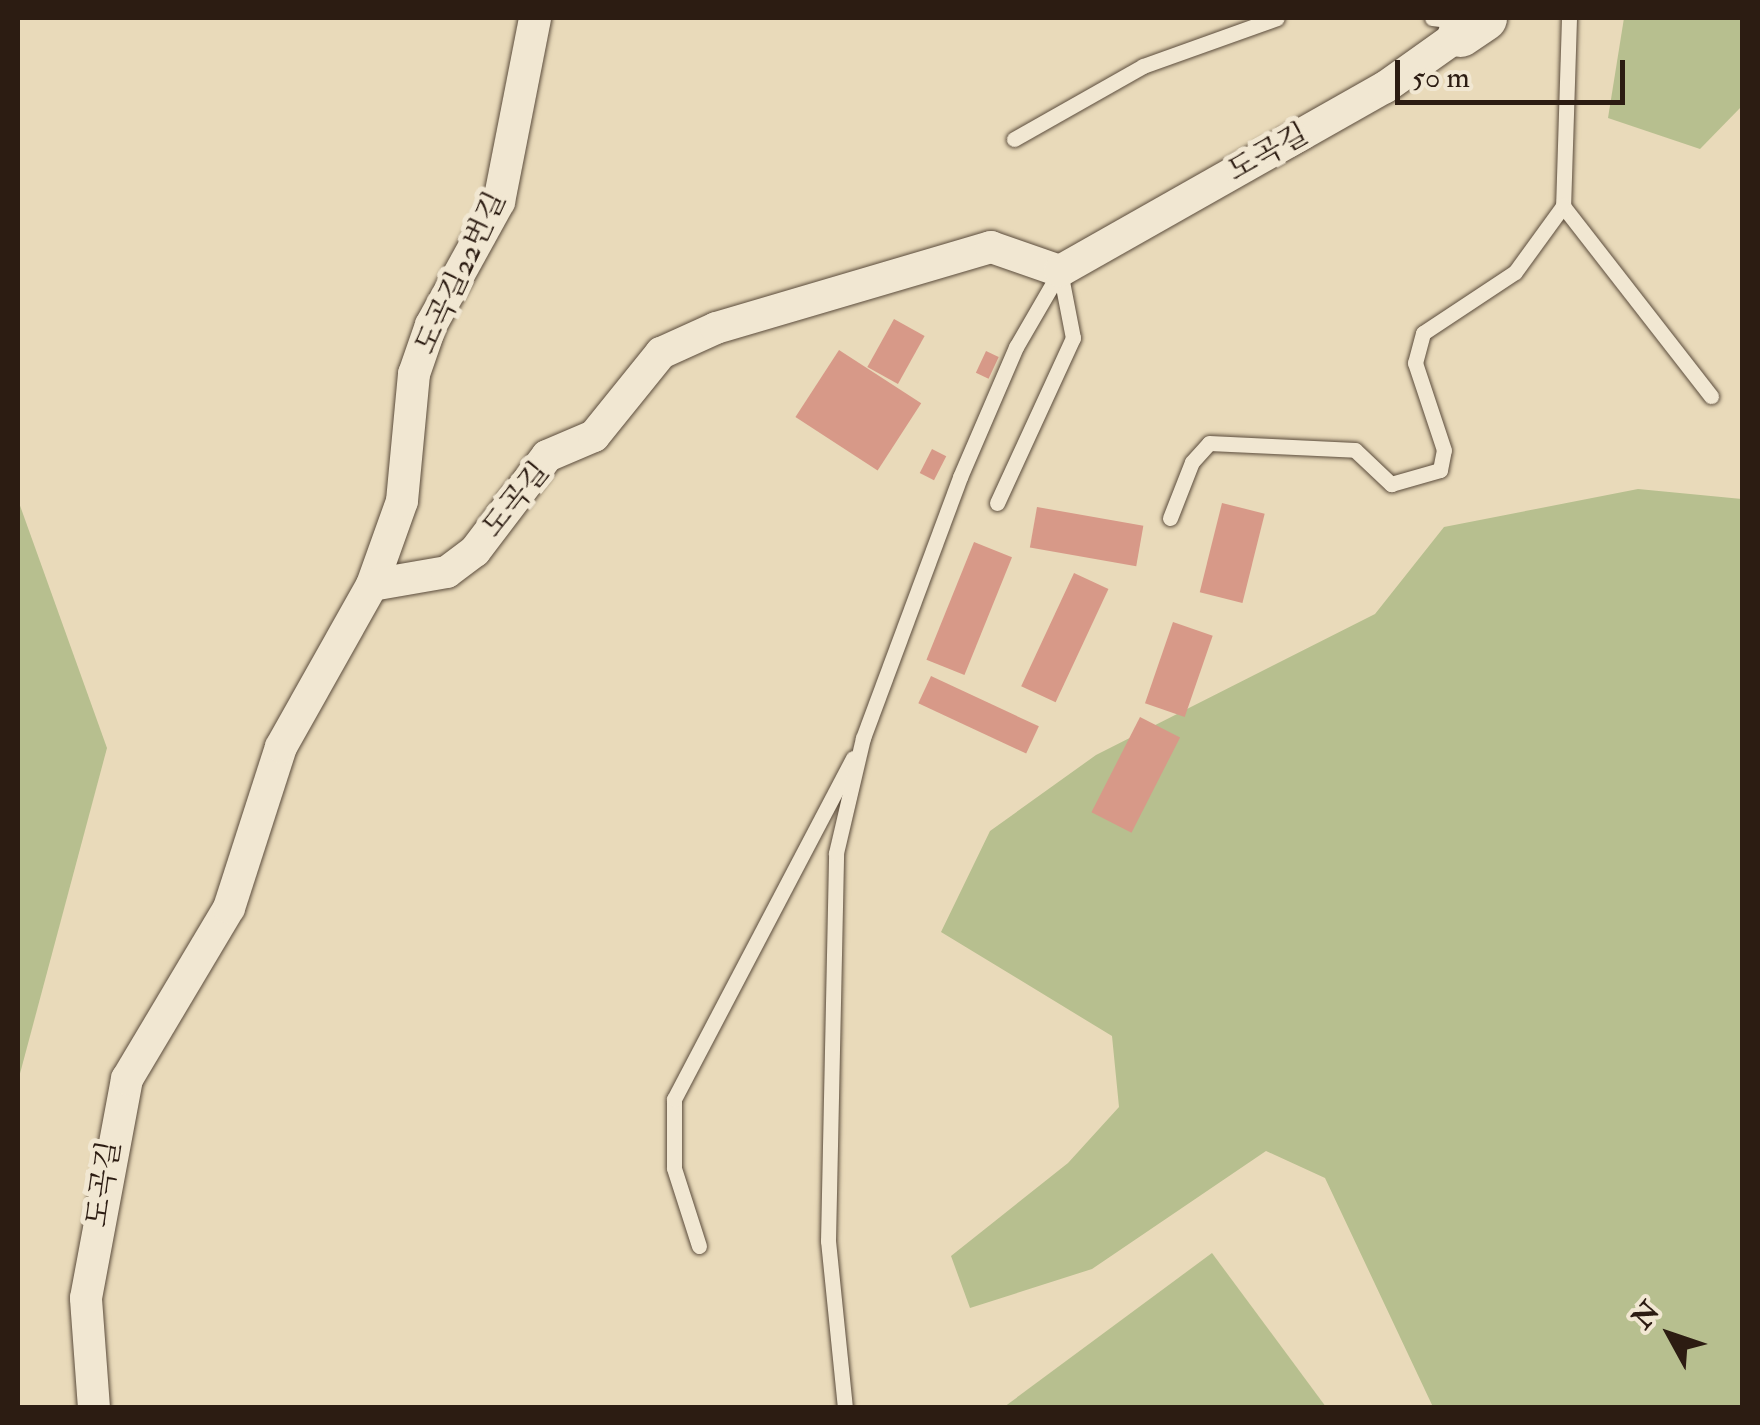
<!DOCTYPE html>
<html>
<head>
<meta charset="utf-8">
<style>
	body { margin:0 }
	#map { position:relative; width:1760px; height:1425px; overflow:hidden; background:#e9daba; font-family:"IM FELL Double Pica","Noto Serif KR",serif }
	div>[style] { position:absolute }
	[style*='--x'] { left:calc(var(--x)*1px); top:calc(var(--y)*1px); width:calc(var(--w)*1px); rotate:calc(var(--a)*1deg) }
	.green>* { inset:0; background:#b7bf8f }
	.building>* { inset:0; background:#d79988; transform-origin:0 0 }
	.roads { filter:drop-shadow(0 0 2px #5b4c3c) drop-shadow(0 0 2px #5b4c3c) }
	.lane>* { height:15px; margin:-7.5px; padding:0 7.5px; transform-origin:7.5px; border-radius:7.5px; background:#f1e7d2 }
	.street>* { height:32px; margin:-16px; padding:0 16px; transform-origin:16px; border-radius:16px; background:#f1e7d2 }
	.secondary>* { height:45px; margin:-22.5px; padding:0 22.5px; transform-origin:22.5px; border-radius:22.5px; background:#f1e7d2 }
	span { translate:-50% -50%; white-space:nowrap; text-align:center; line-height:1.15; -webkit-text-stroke:10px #f1e7d2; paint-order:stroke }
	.street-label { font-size:30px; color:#2c1c12 }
	.frame { position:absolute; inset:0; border:20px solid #2c1c12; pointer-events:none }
	.north { position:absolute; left:1620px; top:1285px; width:100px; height:100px; -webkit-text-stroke:8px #f1e7d2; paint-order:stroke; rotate:310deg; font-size:28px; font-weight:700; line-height:40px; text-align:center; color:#2c1c12 }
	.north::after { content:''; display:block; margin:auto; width:35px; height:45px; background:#2c1c12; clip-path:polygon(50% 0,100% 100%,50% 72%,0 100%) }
	.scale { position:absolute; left:1395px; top:60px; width:230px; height:45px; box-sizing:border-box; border:5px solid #2c1c12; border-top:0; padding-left:12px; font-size:30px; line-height:35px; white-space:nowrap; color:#2c1c12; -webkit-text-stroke:8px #f1e7d2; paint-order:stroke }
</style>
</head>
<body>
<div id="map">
	<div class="green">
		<i style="clip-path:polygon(1624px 18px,1742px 18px,1742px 106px,1700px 149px,1608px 118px)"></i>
		<i style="clip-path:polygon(1638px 489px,1742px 499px,1742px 1407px,1433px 1407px,1325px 1178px,1266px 1151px,1092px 1269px,970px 1308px,951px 1256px,1068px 1163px,1119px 1107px,1112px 1036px,941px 932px,990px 831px,1096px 755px,1375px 614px,1444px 527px)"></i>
		<i style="clip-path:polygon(18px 500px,107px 748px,18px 1081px)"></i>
		<i style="clip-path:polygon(1212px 1253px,1326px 1407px,1004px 1407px)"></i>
	</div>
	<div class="building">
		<i style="left:894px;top:319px;width:35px;height:55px;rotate:29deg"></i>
		<i style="left:839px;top:350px;width:98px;height:80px;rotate:33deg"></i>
		<i style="left:986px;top:351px;width:14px;height:24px;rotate:25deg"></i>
		<i style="left:932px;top:449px;width:16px;height:27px;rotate:27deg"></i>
		<i style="left:1222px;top:503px;width:44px;height:92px;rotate:14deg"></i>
		<i style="left:1037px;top:507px;width:108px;height:41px;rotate:10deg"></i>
		<i style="left:974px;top:542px;width:41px;height:127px;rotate:22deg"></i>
		<i style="left:1074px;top:573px;width:38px;height:125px;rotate:25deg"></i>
		<i style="left:1173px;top:622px;width:42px;height:86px;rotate:19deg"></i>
		<i style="left:931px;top:676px;width:119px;height:30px;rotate:25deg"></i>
		<i style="left:1140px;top:717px;width:45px;height:107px;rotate:27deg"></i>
	</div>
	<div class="roads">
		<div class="lane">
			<i style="--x:1432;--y:18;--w:31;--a:7"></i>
			<i style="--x:1569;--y:18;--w:188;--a:91.8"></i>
			<i style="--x:1563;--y:206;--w:241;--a:52.1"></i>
			<i style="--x:1014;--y:139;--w:148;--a:-29.5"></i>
			<i style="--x:1143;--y:66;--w:142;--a:-19.7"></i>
			<i style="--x:997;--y:503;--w:182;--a:-65.3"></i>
			<i style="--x:1073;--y:338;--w:68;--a:-101"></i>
			<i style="--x:1170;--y:518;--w:60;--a:-68.6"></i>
			<i style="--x:1192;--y:462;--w:25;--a:-48"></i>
			<i style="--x:1209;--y:443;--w:146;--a:2.7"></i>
			<i style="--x:1355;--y:450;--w:50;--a:43.4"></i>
			<i style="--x:1391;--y:484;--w:51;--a:-15.9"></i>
			<i style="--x:1440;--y:470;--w:20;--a:-79"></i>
			<i style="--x:1444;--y:450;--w:92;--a:-108.4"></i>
			<i style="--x:1415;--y:363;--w:31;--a:-75"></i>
			<i style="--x:1423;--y:333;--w:110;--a:-33.5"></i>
			<i style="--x:1515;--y:272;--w:82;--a:-54"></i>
			<i style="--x:699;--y:1246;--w:82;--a:-107.8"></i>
			<i style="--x:674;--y:1168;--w:69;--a:-90"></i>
			<i style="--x:674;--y:1099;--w:385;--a:-62.3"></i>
			<i style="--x:845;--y:1408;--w:168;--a:-95.8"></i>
			<i style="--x:828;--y:1241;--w:388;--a:-88.8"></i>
			<i style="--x:836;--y:853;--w:118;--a:-76.8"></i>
			<i style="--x:863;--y:738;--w:278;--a:-69.6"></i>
			<i style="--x:960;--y:477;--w:142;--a:-66.7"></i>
			<i style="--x:1016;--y:347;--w:88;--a:-59.9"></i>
		</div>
		<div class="street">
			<i style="--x:372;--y:585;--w:89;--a:-70.3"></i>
			<i style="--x:402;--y:501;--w:128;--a:-84.6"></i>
			<i style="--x:414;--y:374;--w:52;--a:-70.9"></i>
			<i style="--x:431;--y:325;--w:141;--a:-61.1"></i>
			<i style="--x:499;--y:202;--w:187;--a:-78.9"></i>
			<i style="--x:94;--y:1408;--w:110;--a:-94.2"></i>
			<i style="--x:86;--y:1298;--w:223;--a:-79.4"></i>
			<i style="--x:127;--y:1079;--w:199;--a:-59.2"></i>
			<i style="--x:229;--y:908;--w:169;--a:-72.1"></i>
			<i style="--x:281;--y:747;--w:186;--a:-60.7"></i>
			<i style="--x:372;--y:585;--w:76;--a:-9.8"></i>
			<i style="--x:447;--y:572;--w:35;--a:-37"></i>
			<i style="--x:475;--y:551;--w:119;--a:-52.8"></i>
			<i style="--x:547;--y:456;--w:51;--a:-23.1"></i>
			<i style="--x:594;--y:436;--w:107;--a:-51.1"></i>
			<i style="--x:661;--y:353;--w:60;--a:-24.4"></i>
			<i style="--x:716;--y:328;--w:287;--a:-16.4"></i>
			<i style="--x:991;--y:247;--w:73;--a:19.2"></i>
			<i style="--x:1060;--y:271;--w:372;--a:-29.5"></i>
			<i style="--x:1384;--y:88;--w:93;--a:-35.4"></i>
		</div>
		<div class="secondary">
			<i style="--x:1460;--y:34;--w:29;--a:-34"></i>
		</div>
	</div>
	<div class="street-label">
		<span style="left:1268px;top:153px;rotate:-29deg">도곡길</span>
		<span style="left:461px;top:273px;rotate:-65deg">도곡길22번길</span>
		<span style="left:516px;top:500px;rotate:-51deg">도곡길</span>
		<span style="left:104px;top:1184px;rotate:-81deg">도곡길</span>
	</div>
	<div class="frame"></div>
	<div class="north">N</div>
	<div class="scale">50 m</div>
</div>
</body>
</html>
